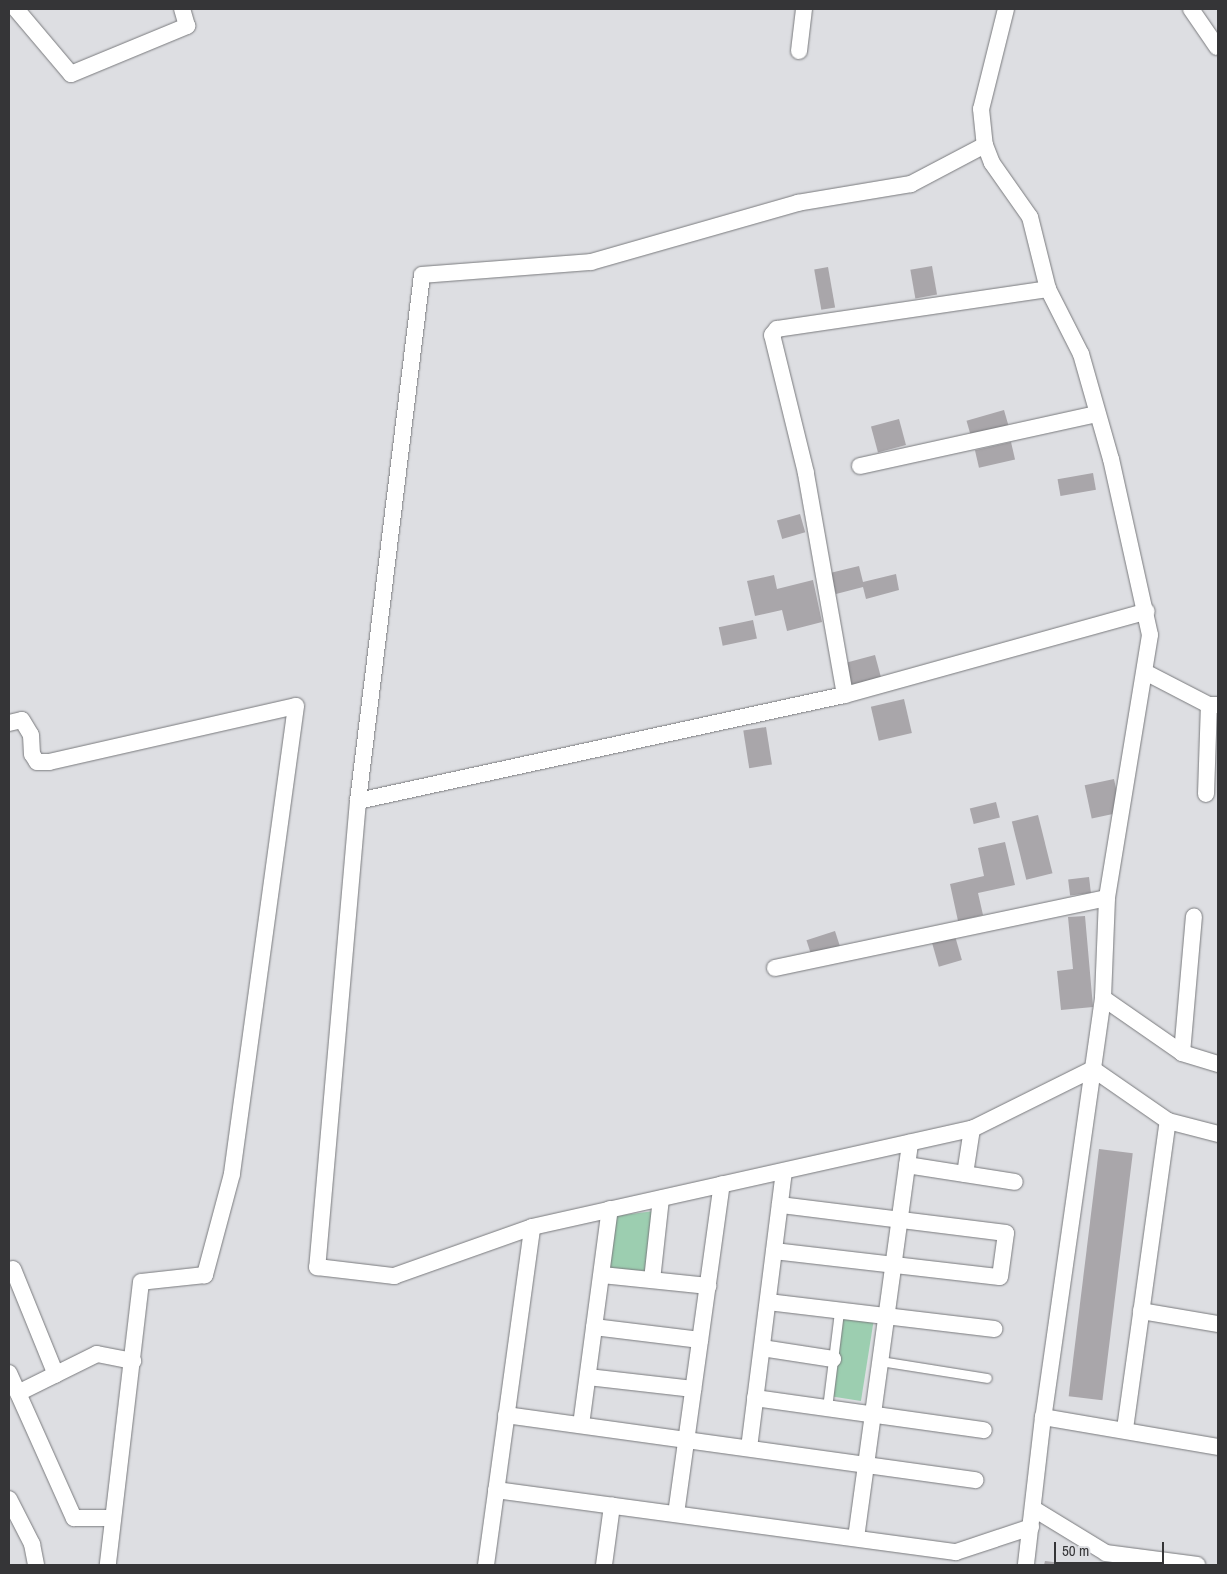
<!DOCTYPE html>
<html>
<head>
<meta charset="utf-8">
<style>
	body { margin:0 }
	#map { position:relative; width:1227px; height:1574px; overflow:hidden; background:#dddee2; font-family:"Archivo Narrow",sans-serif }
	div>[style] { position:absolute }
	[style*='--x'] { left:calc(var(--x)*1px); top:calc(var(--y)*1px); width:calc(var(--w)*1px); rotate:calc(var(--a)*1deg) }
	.green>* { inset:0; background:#9cceb0; transform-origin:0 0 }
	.building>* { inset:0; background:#a9a6aa; transform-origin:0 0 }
	.roads { filter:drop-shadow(0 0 1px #797a7d) drop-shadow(0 0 1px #797a7d) }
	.lane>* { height:9px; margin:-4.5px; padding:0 4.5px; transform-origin:4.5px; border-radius:4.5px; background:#fff }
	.street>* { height:16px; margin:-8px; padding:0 8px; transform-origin:8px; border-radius:8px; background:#fff }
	span { translate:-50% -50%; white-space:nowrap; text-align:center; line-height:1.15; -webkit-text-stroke:4.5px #dddee2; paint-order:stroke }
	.frame { position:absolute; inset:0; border:10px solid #353537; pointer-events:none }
	.scale { position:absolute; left:1054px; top:1542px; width:110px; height:22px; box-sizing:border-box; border:2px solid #353537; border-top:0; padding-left:6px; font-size:15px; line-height:18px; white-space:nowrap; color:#353537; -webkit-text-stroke:4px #dddee2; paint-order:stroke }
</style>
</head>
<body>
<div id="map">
	<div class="green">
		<i style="clip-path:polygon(654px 1211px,646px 1271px,606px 1268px,616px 1216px)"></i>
		<i style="left:842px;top:1316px;width:32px;height:81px;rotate:9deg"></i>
	</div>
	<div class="building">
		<i style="left:932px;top:266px;width:29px;height:22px;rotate:80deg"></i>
		<i style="left:828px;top:267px;width:41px;height:14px;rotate:80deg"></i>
		<i style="left:1004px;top:410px;width:19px;height:39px;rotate:74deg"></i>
		<i style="left:899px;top:419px;width:27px;height:29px;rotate:75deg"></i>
		<i style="left:1011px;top:442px;width:18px;height:37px;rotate:77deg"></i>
		<i style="left:1093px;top:473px;width:17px;height:36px;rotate:80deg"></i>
		<i style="left:800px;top:514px;width:19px;height:24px;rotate:74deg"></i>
		<i style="clip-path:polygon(859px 566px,863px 582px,896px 574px,899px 590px,866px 599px,863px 587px,836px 594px,830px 573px)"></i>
		<i style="clip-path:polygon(774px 575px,777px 589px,813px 580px,822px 622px,787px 631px,782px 610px,755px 616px,747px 581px)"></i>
		<i style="left:753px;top:620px;width:19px;height:35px;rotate:78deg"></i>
		<i style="left:875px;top:655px;width:28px;height:31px;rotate:75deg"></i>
		<i style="left:904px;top:699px;width:35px;height:34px;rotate:77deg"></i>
		<i style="left:766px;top:727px;width:38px;height:23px;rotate:81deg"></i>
		<i style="left:1114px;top:779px;width:34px;height:30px;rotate:78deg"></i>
		<i style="left:996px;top:802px;width:16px;height:27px;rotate:76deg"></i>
		<i style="left:1038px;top:815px;width:60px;height:27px;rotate:76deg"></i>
		<i style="clip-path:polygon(1005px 842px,1015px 885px,978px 893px,983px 915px,958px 921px,950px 884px,984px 876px,978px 848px)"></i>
		<i style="left:1089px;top:877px;width:16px;height:21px;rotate:83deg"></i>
		<i style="clip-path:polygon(1085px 916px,1093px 1007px,1061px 1010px,1057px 971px,1073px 969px,1068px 917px)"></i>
		<i style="left:835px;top:931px;width:16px;height:30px;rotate:72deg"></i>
		<i style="left:955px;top:936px;width:25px;height:24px;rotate:74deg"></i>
		<i style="left:1099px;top:1149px;width:34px;height:249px;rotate:7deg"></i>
		<i style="clip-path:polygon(1045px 1561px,1069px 1564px,1069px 1565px,1044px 1565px)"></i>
	</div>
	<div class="roads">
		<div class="lane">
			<i style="--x:880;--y:1361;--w:108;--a:9"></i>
			<i style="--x:827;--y:1408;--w:98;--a:-82.9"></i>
		</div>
		<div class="street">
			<i style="--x:16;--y:9;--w:85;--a:49.8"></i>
			<i style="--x:71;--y:74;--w:126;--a:-22.5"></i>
			<i style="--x:187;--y:26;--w:18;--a:-106"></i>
			<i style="--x:1006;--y:9;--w:103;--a:104"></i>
			<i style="--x:981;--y:109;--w:36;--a:84"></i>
			<i style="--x:985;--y:145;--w:19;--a:69"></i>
			<i style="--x:992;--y:163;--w:66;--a:54.9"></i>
			<i style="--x:1030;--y:217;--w:74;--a:76"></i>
			<i style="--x:1048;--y:289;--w:73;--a:63.1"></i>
			<i style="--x:1081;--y:354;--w:109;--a:74.1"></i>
			<i style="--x:1111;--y:459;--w:180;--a:77.5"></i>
			<i style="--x:1150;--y:635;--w:266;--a:99.3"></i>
			<i style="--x:1107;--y:898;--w:100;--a:92.3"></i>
			<i style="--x:1103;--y:998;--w:423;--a:98.1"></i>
			<i style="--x:1043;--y:1417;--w:149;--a:96.6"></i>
			<i style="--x:1191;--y:9;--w:46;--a:55.6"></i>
			<i style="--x:799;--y:51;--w:42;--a:-83.2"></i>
			<i style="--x:985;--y:145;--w:84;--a:152.2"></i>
			<i style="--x:911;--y:184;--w:115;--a:170.5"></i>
			<i style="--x:798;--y:203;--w:215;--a:164.1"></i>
			<i style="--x:591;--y:262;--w:169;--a:175.6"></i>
			<i style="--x:422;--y:275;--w:530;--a:96.94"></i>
			<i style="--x:358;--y:801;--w:468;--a:95"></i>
			<i style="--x:317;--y:1267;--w:78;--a:6.7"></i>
			<i style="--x:394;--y:1276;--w:146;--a:-19.5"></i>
			<i style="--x:532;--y:1227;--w:451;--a:-12.6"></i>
			<i style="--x:972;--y:1129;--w:135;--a:-26.4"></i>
			<i style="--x:1093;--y:1069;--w:91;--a:34.7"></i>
			<i style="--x:1168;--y:1121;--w:52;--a:14.6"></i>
			<i style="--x:860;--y:466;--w:243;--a:-12.4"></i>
			<i style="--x:1145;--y:672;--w:72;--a:27.3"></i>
			<i style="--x:1209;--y:705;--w:9;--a:0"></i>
			<i style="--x:845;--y:695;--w:225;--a:-100"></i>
			<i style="--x:806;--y:473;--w:142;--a:-103.8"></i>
			<i style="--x:772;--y:335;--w:8;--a:-50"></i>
			<i style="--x:777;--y:329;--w:274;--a:-8.4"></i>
			<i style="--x:9;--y:723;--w:13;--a:-13"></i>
			<i style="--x:22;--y:720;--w:17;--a:59"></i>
			<i style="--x:31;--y:735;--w:19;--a:87"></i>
			<i style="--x:32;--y:754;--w:9;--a:58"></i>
			<i style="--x:37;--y:762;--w:12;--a:0"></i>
			<i style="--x:49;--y:762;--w:253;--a:-12.8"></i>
			<i style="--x:296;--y:706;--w:472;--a:97.8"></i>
			<i style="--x:232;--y:1174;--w:105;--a:105"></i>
			<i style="--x:205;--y:1275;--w:64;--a:173.8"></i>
			<i style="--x:141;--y:1282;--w:285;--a:96.7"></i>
			<i style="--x:1206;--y:794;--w:89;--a:-88.1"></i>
			<i style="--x:358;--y:801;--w:498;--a:-12.3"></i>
			<i style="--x:845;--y:695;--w:313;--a:-15.5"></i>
			<i style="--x:775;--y:968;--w:339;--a:-11.9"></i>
			<i style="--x:1103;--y:998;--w:96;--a:34.8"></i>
			<i style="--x:1182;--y:1053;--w:38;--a:17"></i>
			<i style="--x:1182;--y:1053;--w:137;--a:-85"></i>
			<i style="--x:907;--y:1165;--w:109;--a:8.9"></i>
			<i style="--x:965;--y:1174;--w:46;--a:-81.2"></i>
			<i style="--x:774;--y:1251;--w:227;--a:6.6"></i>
			<i style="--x:1000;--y:1277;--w:44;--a:-82.2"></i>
			<i style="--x:1006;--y:1233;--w:228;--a:-172.9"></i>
			<i style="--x:13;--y:1269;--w:114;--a:67.9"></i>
			<i style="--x:602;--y:1275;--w:107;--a:5.9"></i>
			<i style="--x:652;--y:1280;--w:82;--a:-83.7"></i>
			<i style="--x:768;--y:1302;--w:228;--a:6.8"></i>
			<i style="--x:1141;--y:1311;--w:78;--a:9.6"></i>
			<i style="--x:594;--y:1327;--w:107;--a:7"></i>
			<i style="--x:762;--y:1348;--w:72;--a:8.8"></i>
			<i style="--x:9;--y:1373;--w:159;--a:65.9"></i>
			<i style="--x:74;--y:1518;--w:39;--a:0"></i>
			<i style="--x:588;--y:1377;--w:106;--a:6.5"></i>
			<i style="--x:18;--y:1393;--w:88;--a:-26.3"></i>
			<i style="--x:97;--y:1354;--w:37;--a:11"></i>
			<i style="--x:755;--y:1398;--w:231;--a:8"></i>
			<i style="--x:506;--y:1415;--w:474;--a:7.9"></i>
			<i style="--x:1043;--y:1417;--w:178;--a:9.7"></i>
			<i style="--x:581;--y:1425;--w:218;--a:-82.4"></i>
			<i style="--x:1125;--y:1429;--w:311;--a:-82.1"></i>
			<i style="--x:749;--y:1448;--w:279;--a:-82.8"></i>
			<i style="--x:496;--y:1490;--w:464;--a:7.7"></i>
			<i style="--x:956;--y:1552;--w:79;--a:-18.4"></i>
			<i style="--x:9;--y:1499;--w:51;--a:62.9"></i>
			<i style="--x:32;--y:1544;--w:21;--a:79"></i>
			<i style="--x:1034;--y:1509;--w:84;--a:31.4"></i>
			<i style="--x:1106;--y:1553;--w:92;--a:7.5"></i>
			<i style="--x:676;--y:1514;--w:333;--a:-82.1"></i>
			<i style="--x:856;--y:1538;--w:399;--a:-82.2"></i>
			<i style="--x:486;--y:1565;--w:341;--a:-82.2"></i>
			<i style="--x:604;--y:1565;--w:60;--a:-82.3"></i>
		</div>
	</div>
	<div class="frame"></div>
	<div class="scale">50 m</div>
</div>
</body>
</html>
